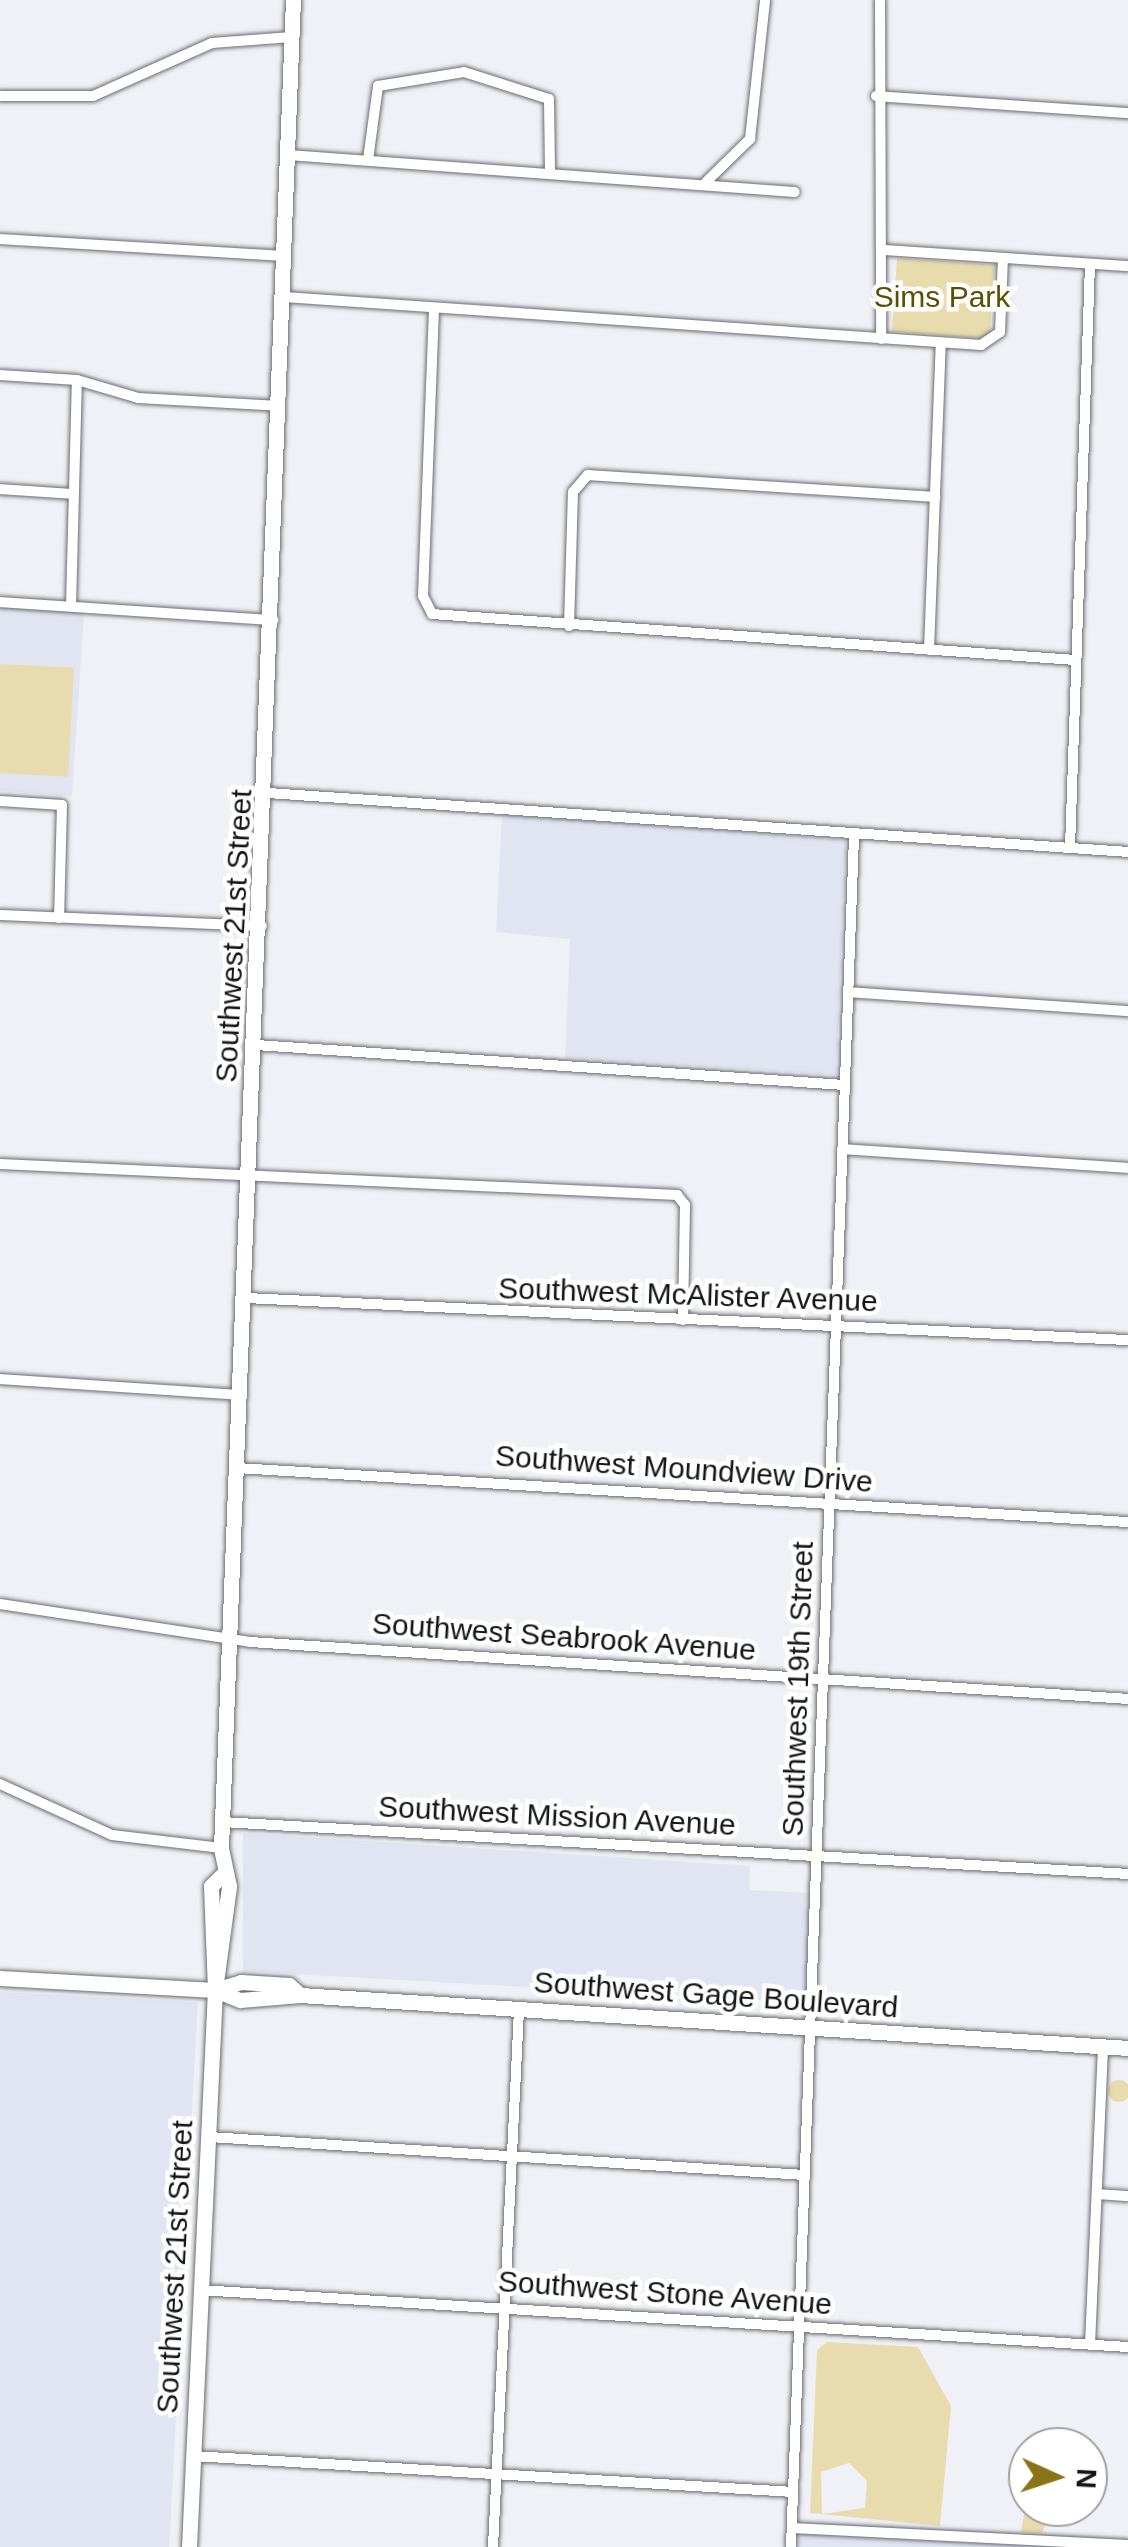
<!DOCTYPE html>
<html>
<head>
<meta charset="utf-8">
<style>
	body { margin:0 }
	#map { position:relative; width:1128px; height:2547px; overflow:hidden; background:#eff1f6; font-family:Helvetica,sans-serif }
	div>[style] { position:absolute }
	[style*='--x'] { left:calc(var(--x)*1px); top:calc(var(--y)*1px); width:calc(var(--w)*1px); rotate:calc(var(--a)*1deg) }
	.built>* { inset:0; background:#e1e5f1; transform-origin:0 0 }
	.green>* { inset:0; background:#e8dcae; transform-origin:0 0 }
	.round { border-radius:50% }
	.roads { filter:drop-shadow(0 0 2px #6a6c70) drop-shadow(0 0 2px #6a6c70) }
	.minor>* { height:10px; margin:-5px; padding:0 5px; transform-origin:5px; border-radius:5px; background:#fff }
	.secondary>* { height:15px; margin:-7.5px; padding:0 7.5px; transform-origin:7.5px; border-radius:7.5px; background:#fff }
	span { translate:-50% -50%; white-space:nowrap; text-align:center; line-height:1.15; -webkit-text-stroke:9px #fff; paint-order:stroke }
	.park-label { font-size:30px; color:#5e4e00 }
	.street-label { font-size:30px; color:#141516 }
	.north { position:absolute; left:1008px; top:2427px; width:100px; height:100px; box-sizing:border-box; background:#fff; border:2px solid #a1a1a2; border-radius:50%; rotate:93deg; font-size:28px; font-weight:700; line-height:40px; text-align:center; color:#141516 }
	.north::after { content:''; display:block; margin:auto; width:35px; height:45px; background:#897518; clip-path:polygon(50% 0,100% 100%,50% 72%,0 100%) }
</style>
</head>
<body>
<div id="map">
	<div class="built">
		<i style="clip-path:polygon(0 607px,84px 613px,72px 796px,0 791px)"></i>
		<i style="clip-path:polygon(502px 814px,846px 840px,836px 1075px,565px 1058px,570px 939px,496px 932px)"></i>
		<i style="clip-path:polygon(243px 1833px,750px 1866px,749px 1890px,810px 1893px,807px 2003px,243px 1971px)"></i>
		<i style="left:0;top:1992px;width:198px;height:555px;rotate:3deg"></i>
		<i style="clip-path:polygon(799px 2522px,1128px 2539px,1128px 2547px,798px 2547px)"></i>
	</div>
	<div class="green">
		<i style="left:897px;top:258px;width:98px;height:74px;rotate:4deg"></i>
		<i style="left:0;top:664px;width:74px;height:109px;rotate:3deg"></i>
		<i class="round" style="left:1108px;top:2080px;width:22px;height:22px"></i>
		<i style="clip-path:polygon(evenodd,827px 2342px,918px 2347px,951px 2406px,940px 2526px,810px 2513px,817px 2350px,827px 2342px,849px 2463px,867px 2481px,865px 2508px,822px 2514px,821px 2472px,849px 2463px)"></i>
		<i style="clip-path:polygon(1028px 2490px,1028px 2507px,1053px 2507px,1042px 2533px,1021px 2532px)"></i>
	</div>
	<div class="roads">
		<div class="minor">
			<i style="--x:880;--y:0;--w:339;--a:89.8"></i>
			<i style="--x:0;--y:96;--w:93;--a:0"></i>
			<i style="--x:93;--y:96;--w:130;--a:-24"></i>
			<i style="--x:212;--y:43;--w:80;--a:-4.3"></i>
			<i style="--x:876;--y:96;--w:253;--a:3.9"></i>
			<i style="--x:288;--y:155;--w:508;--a:4.17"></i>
			<i style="--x:368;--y:160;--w:75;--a:-82.3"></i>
			<i style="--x:378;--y:86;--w:87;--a:-9.2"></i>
			<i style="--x:464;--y:72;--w:89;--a:17.6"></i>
			<i style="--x:549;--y:99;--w:71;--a:89.2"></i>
			<i style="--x:706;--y:182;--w:62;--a:-44.3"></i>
			<i style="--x:750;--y:139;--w:140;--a:-83.8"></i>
			<i style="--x:0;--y:239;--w:284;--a:3.4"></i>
			<i style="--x:886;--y:250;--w:243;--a:3.8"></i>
			<i style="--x:284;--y:297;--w:699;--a:3.94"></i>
			<i style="--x:981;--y:345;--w:23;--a:-34"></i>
			<i style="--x:1000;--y:332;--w:74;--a:-87.7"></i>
			<i style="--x:434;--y:309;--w:287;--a:92.2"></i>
			<i style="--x:423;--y:596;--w:20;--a:63"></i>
			<i style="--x:432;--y:614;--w:646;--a:4.09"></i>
			<i style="--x:0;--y:375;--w:77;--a:3.7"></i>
			<i style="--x:77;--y:380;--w:64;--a:16.4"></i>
			<i style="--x:138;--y:398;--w:141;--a:3.2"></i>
			<i style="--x:0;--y:489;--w:74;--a:3.9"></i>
			<i style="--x:0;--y:602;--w:274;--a:3.8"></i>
			<i style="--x:71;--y:606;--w:226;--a:-88.5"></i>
			<i style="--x:569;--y:626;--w:134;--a:-88.3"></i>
			<i style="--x:573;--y:492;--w:23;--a:-49"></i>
			<i style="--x:588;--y:475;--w:348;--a:3.6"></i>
			<i style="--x:929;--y:650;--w:307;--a:-87.8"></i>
			<i style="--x:268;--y:793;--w:862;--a:3.92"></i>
			<i style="--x:0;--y:801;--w:62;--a:3.7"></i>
			<i style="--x:62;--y:805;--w:113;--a:91.5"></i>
			<i style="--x:1070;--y:848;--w:584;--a:-88.04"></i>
			<i style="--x:0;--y:915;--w:262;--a:2.4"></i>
			<i style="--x:848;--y:992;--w:281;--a:3.9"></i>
			<i style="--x:256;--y:1045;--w:589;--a:3.89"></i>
			<i style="--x:842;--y:1149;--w:287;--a:3.8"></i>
			<i style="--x:0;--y:1164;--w:678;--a:2.62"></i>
			<i style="--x:677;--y:1195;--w:13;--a:51"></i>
			<i style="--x:685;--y:1205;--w:115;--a:91"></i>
			<i style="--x:246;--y:1298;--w:883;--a:2.73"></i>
			<i style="--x:0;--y:1379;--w:242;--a:3.8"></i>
			<i style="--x:237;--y:1468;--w:893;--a:3.47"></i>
			<i style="--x:0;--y:1604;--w:253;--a:8.6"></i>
			<i style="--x:250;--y:1642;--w:880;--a:3.71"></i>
			<i style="--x:0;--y:1784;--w:123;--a:24.5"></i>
			<i style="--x:112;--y:1835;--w:110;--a:6.8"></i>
			<i style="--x:222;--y:1822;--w:907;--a:3.28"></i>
			<i style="--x:209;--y:2137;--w:596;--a:3.65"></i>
			<i style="--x:1098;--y:2194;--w:30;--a:4"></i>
			<i style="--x:199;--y:2290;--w:931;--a:3.51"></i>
			<i style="--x:1090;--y:2345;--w:298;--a:-87.5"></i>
			<i style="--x:193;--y:2456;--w:601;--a:3.43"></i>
			<i style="--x:792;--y:2528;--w:336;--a:2.9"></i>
			<i style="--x:493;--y:2547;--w:538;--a:-87.23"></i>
			<i style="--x:791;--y:2547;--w:1714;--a:-87.89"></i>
		</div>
		<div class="secondary">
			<i style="--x:0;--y:1978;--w:215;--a:3.2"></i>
			<i style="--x:215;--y:1990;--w:27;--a:-17"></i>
			<i style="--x:241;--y:1982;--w:48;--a:3.6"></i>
			<i style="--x:289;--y:1985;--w:15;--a:42"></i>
			<i style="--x:215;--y:1990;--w:105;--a:-82.3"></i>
			<i style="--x:229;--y:1886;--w:39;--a:-102"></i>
			<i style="--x:221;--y:1848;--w:1849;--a:-87.77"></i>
			<i style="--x:215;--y:1990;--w:27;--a:22"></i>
			<i style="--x:240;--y:2000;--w:60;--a:-4.8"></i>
			<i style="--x:300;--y:1995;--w:830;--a:3.66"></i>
			<i style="--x:189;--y:2547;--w:558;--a:-87.33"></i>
			<i style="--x:215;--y:1990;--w:104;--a:-92.2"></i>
			<i style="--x:211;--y:1886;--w:16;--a:-45"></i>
		</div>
	</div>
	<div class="park-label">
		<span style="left:942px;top:297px">Sims Park</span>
	</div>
	<div class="street-label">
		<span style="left:234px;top:936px;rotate:-87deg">Southwest 21st Street</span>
		<span style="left:688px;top:1295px;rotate:2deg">Southwest McAlister Avenue</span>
		<span style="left:684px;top:1469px;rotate:4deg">Southwest Moundview Drive</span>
		<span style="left:564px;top:1637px;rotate:4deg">Southwest Seabrook Avenue</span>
		<span style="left:798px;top:1689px;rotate:-88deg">Southwest 19th Street</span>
		<span style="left:557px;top:1816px;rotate:3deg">Southwest Mission Avenue</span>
		<span style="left:716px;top:1995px;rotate:4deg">Southwest Gage Boulevard</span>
		<span style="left:175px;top:2267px;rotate:-87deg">Southwest 21st Street</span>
		<span style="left:665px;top:2293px;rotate:4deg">Southwest Stone Avenue</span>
	</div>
	<div class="north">N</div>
</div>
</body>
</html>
